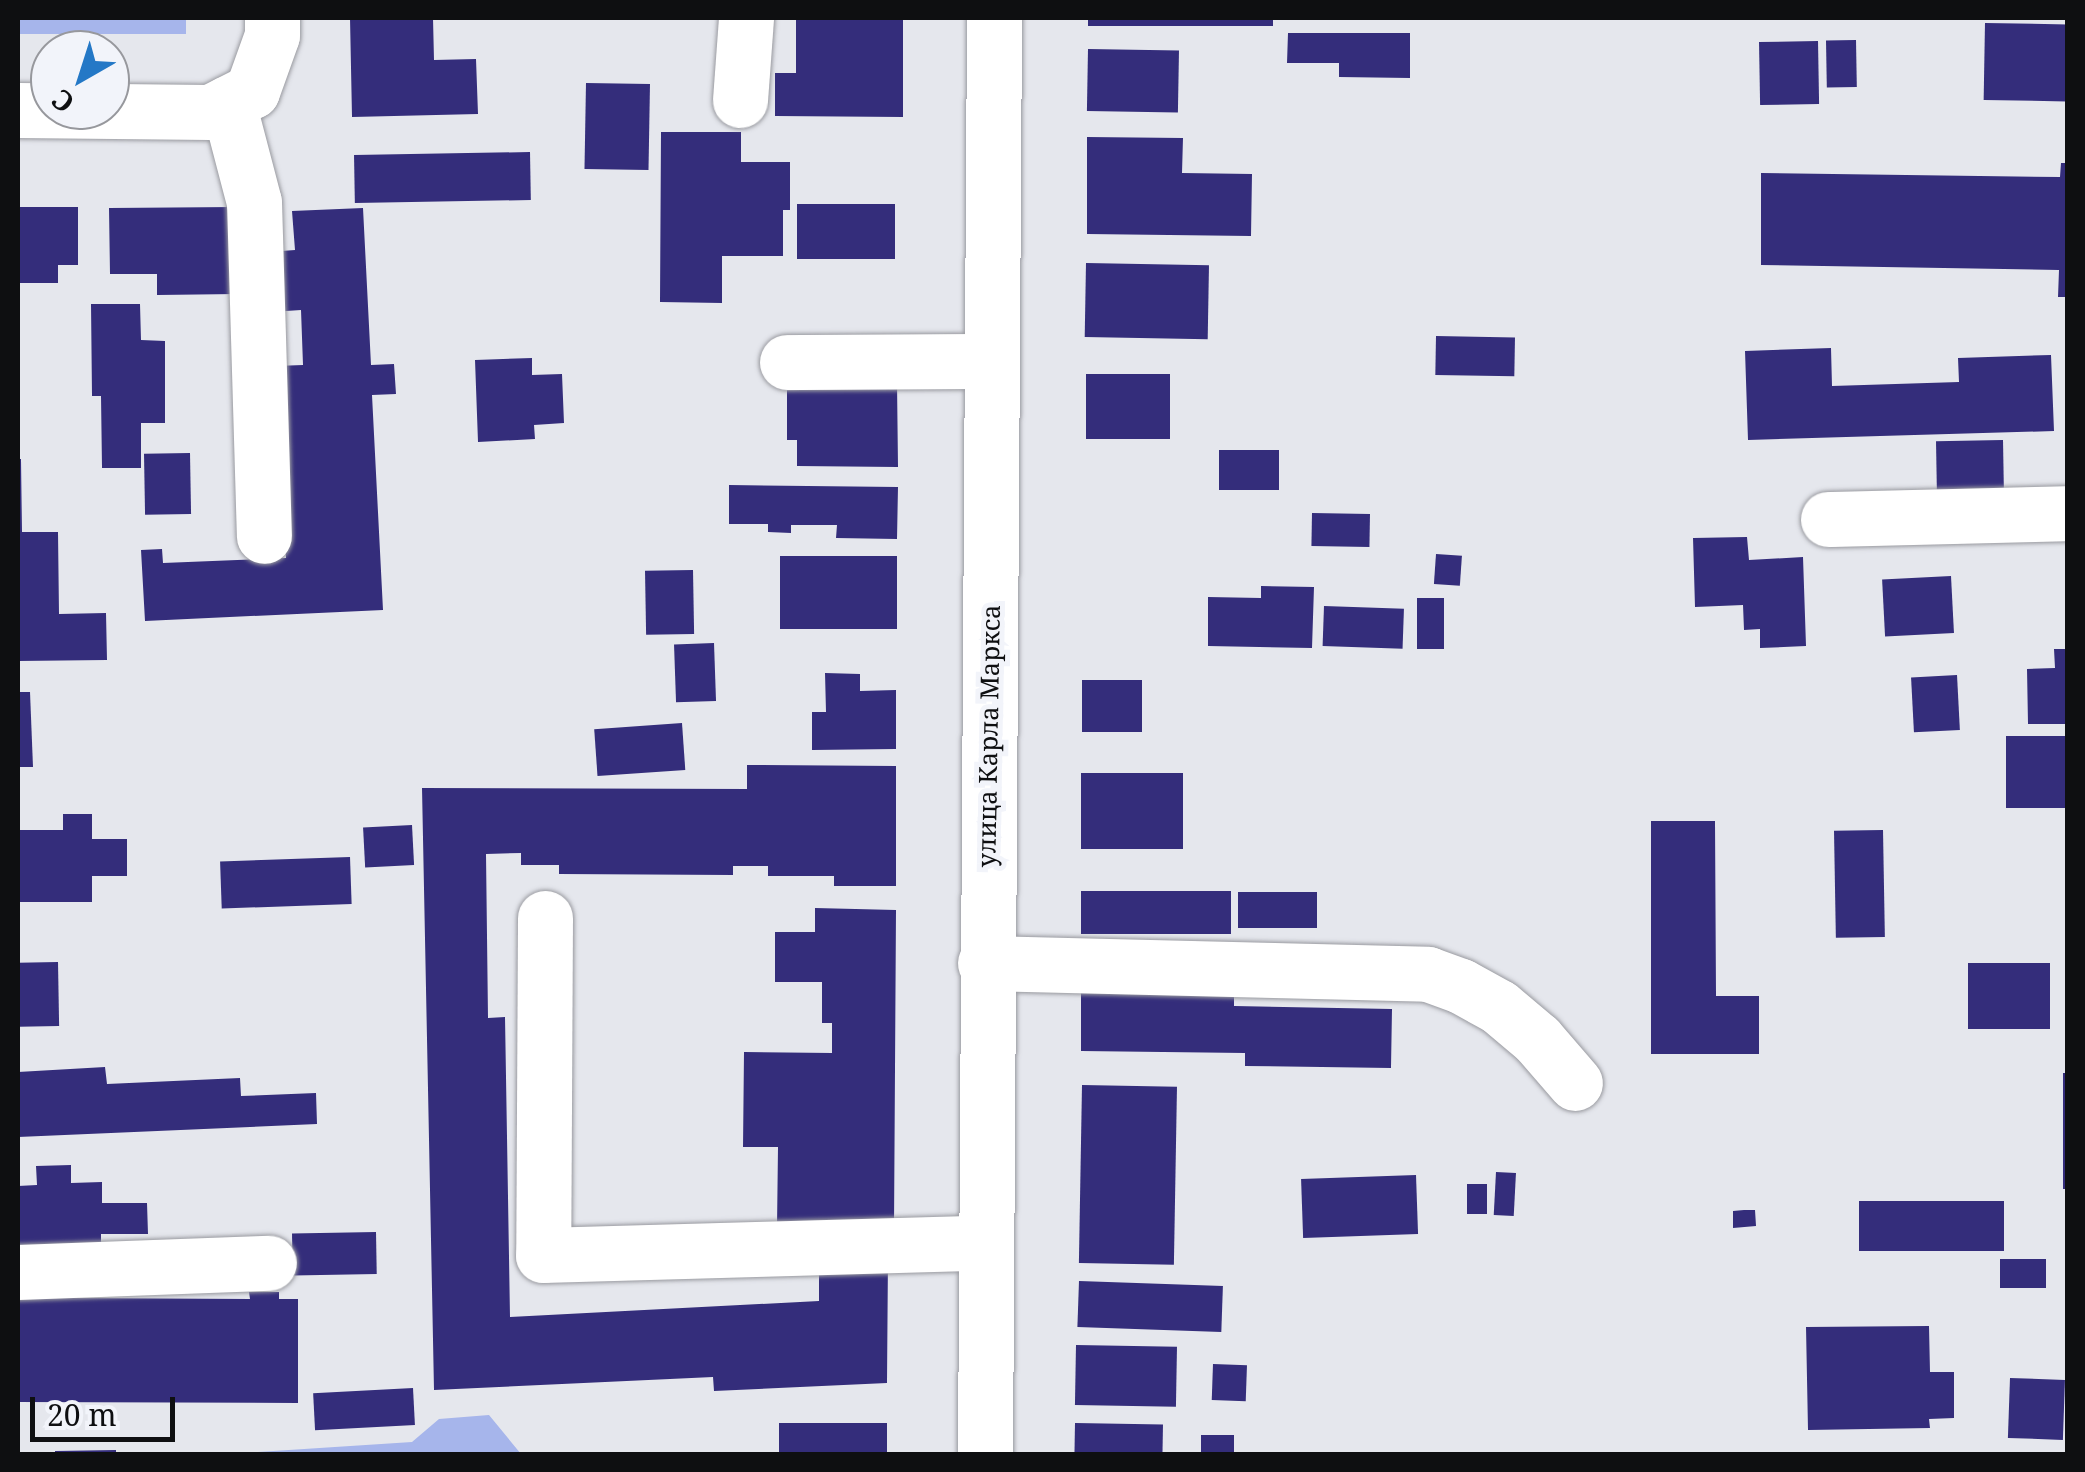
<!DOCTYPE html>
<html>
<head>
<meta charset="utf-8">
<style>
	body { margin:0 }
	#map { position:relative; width:2085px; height:1472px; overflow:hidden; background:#e5e7ed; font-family:"Noto Serif",serif }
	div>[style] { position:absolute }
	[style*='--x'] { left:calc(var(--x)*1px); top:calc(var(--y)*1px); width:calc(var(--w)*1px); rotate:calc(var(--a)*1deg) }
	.green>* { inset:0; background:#a6b5eb; transform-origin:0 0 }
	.building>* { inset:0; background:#342d7b; transform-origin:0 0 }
	.roads { filter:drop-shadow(0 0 2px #999aa0) drop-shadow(0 0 2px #999aa0) }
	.minor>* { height:55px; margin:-27.5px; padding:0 27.5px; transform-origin:27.5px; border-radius:27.5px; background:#fff }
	span { translate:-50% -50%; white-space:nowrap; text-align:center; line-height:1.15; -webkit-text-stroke:10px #f2f4fa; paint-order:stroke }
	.street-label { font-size:25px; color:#0e0f11 }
	.frame { position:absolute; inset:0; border:20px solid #0e0f11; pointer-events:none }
	.north { position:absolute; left:30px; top:30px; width:100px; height:100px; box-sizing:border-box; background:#f2f4fa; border:2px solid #97989d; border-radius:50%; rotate:219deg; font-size:28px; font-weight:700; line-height:40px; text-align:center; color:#0e0f11 }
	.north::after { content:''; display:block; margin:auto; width:35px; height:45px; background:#2478c6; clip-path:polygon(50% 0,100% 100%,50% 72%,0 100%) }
	.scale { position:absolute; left:30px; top:1397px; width:145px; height:45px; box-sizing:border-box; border:5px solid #0e0f11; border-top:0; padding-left:12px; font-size:30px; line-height:35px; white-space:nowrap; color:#0e0f11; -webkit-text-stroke:8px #f2f4fa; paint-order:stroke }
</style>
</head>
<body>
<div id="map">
	<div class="green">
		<i style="left:18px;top:18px;width:168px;height:16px"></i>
		<i style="clip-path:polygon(489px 1415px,521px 1454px,227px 1454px,412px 1442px,439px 1419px)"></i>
	</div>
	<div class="building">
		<i style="clip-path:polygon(350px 18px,433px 18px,434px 60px,476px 59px,478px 114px,352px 117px)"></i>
		<i style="clip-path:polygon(796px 18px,903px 18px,903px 117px,775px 116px,775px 73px,796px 73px)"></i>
		<i style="left:1088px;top:18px;width:185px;height:8px"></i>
		<i style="left:1985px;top:23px;width:83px;height:77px;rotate:1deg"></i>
		<i style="clip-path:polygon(1288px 33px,1410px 33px,1410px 78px,1339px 77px,1339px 63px,1287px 63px)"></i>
		<i style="left:1856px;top:40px;width:47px;height:30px;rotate:89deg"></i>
		<i style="left:1818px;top:41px;width:63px;height:59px;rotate:89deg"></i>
		<i style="left:1088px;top:49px;width:91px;height:62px;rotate:1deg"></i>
		<i style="left:586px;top:83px;width:64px;height:86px;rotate:1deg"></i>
		<i style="clip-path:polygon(661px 132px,741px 132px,741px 162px,790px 162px,790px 210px,783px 210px,783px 256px,722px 256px,722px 303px,660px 302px)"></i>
		<i style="clip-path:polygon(1087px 137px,1183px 138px,1182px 173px,1252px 174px,1251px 236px,1087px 234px)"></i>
		<i style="left:530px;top:152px;width:48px;height:176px;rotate:89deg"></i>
		<i style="clip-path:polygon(2061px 163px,2068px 163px,2068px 297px,2058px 297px,2059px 270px,1761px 265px,1761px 173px,2060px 177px)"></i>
		<i style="left:797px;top:204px;width:98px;height:55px"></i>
		<i style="clip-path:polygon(18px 207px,78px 207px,78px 265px,58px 265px,58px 283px,18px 283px)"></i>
		<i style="clip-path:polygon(236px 207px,237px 294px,157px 295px,157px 274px,110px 274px,109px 208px)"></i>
		<i style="clip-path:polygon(363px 208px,371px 365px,394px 364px,396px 394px,372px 395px,383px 610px,145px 621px,141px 550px,162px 549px,163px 563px,286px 558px,276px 366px,303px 365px,301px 310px,271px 312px,268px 252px,295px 250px,292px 211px)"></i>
		<i style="left:1086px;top:263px;width:123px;height:74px;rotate:1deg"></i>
		<i style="clip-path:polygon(91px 304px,140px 304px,141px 340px,165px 341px,165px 423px,141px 423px,141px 468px,102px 468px,101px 396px,92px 396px)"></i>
		<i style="left:1436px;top:336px;width:79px;height:39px;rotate:1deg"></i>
		<i style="clip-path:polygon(1831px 348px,1832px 386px,1959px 382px,1958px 358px,2051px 355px,2054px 431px,1748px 440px,1745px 351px)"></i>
		<i style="clip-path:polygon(532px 358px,532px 375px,562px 374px,564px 423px,534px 425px,535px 439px,478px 442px,475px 360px)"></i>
		<i style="left:1086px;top:374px;width:84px;height:65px"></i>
		<i style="clip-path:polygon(787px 382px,897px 382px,898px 467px,797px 466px,797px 440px,787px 440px)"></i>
		<i style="left:2003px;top:440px;width:52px;height:67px;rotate:89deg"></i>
		<i style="left:1219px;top:450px;width:60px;height:40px"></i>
		<i style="left:190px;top:453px;width:61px;height:46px;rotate:89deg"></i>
		<i style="clip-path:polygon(18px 459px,21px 459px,22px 532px,58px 532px,59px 614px,106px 613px,107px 660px,18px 661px)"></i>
		<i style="clip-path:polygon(729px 485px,898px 487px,897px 539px,836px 538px,837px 525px,791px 525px,791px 533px,768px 532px,768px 524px,729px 524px)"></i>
		<i style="left:1312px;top:513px;width:58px;height:33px;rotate:1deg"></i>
		<i style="clip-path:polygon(1747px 537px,1749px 560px,1803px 557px,1806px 646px,1760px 648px,1760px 629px,1744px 630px,1743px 605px,1695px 607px,1693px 538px)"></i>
		<i style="left:1436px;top:554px;width:26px;height:30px;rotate:4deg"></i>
		<i style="left:780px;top:556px;width:117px;height:73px"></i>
		<i style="left:693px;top:570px;width:64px;height:48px;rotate:89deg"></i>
		<i style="left:1951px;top:576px;width:57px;height:69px;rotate:87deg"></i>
		<i style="clip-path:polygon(1261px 586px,1314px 587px,1312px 648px,1208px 646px,1208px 597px,1261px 598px)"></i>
		<i style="left:1417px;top:598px;width:27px;height:51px"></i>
		<i style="left:1324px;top:606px;width:80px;height:40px;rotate:2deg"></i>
		<i style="left:714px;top:643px;width:58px;height:40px;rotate:88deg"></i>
		<i style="clip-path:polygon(2054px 649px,2068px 649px,2068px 724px,2028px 724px,2027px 669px,2055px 668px)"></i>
		<i style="clip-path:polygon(825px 673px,860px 674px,860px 691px,896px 690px,896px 749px,812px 750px,812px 712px,826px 712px)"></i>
		<i style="left:1957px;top:675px;width:55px;height:46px;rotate:87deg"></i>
		<i style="left:1082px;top:680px;width:60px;height:52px"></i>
		<i style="clip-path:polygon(18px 692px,30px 692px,33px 767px,18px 767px)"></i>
		<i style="left:682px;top:723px;width:47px;height:88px;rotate:86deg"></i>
		<i style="left:2068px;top:736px;width:72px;height:62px;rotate:90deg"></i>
		<i style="clip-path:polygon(747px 765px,896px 766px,896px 886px,834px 886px,834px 876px,768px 876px,768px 866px,733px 866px,733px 875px,559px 874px,559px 865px,521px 865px,521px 853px,486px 854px,488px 1018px,505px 1017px,510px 1317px,819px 1301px,819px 1255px,888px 1255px,887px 1383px,714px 1391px,713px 1377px,434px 1390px,422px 788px,747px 789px)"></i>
		<i style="left:1183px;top:773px;width:76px;height:102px;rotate:90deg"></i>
		<i style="clip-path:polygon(63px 814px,92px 814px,92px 839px,127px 839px,127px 876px,92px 876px,92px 902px,18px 902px,18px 830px,63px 830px)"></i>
		<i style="clip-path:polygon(1651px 821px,1715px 821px,1716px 996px,1759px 996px,1759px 1054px,1651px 1054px)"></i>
		<i style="left:412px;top:825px;width:40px;height:49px;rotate:87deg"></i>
		<i style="left:1883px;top:830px;width:107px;height:49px;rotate:89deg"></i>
		<i style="left:350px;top:857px;width:47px;height:130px;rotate:88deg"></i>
		<i style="left:1081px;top:891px;width:150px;height:43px"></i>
		<i style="left:1317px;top:892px;width:36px;height:79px;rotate:90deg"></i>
		<i style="clip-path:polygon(815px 908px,896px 910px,894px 1229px,777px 1227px,778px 1147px,743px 1147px,744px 1052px,832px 1053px,832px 1023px,822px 1023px,822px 982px,775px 982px,775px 932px,815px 932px)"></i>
		<i style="left:58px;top:962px;width:64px;height:40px;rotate:89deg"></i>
		<i style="left:2050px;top:963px;width:66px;height:82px;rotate:90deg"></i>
		<i style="clip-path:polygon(1081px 990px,1234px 992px,1234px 1006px,1392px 1009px,1391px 1068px,1245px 1066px,1245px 1053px,1081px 1051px)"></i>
		<i style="clip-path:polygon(105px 1067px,107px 1084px,240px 1078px,241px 1096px,316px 1093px,317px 1124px,18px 1137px,18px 1072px)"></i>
		<i style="left:2063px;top:1073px;width:5px;height:116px"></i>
		<i style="left:1082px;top:1085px;width:95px;height:178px;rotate:1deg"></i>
		<i style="clip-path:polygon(71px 1165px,71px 1183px,102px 1182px,102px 1203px,147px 1203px,148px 1234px,101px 1234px,101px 1244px,18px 1246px,18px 1186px,37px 1185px,36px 1166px)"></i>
		<i style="left:1496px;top:1172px;width:20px;height:43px;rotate:3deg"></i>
		<i style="left:1416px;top:1175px;width:59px;height:115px;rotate:88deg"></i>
		<i style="left:1467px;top:1184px;width:20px;height:30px"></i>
		<i style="left:2004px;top:1201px;width:50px;height:145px;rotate:90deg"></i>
		<i style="clip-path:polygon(1744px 1210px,1755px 1210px,1756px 1226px,1733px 1228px,1733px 1211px)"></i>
		<i style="left:376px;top:1232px;width:42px;height:84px;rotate:89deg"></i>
		<i style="left:2000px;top:1259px;width:46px;height:29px"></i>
		<i style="left:1079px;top:1281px;width:144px;height:46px;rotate:2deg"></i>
		<i style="clip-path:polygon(249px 1292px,279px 1292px,279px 1299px,298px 1299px,298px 1403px,18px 1402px,18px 1298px,69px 1293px,69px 1298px,250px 1299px)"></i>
		<i style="clip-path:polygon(1929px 1326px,1930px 1372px,1954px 1372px,1954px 1418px,1929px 1419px,1930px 1428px,1808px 1430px,1806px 1327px)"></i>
		<i style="left:1076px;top:1345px;width:101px;height:60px;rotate:1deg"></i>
		<i style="left:1213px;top:1364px;width:34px;height:36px;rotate:2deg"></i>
		<i style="left:2010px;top:1378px;width:55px;height:60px;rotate:2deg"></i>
		<i style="left:413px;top:1388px;width:37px;height:100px;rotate:87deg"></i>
		<i style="left:779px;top:1423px;width:108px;height:31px"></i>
		<i style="left:1075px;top:1423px;width:88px;height:31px;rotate:1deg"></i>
		<i style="left:1201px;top:1435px;width:33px;height:19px"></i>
		<i style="clip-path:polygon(116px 1450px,116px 1454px,55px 1454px,55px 1451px)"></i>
	</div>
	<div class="roads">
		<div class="minor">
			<i style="--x:740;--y:100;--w:82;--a:-85.8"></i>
			<i style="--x:228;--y:103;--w:102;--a:75.3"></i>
			<i style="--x:254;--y:202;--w:334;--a:88.3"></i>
			<i style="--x:18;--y:110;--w:192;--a:0.6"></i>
			<i style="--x:210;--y:112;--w:47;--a:-26.6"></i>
			<i style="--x:252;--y:91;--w:59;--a:-70.3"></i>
			<i style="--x:272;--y:35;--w:17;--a:-90"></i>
			<i style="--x:787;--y:362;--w:205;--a:-0.3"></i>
			<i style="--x:1828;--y:519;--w:240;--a:-1.4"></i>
			<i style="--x:545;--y:918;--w:337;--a:90.3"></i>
			<i style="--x:543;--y:1255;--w:443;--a:-1.6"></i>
			<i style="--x:985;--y:963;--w:443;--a:1.4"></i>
			<i style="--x:1428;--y:974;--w:35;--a:20"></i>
			<i style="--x:1461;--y:986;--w:43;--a:28.9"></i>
			<i style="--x:1499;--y:1007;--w:50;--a:40.1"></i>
			<i style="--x:1537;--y:1039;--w:58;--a:49.2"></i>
			<i style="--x:18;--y:1272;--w:251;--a:-2.1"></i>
			<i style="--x:985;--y:1454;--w:1436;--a:-89.64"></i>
		</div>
	</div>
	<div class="street-label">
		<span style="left:988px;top:736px;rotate:-89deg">улица Карла Маркса</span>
	</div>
	<div class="frame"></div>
	<div class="north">С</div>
	<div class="scale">20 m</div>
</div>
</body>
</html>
